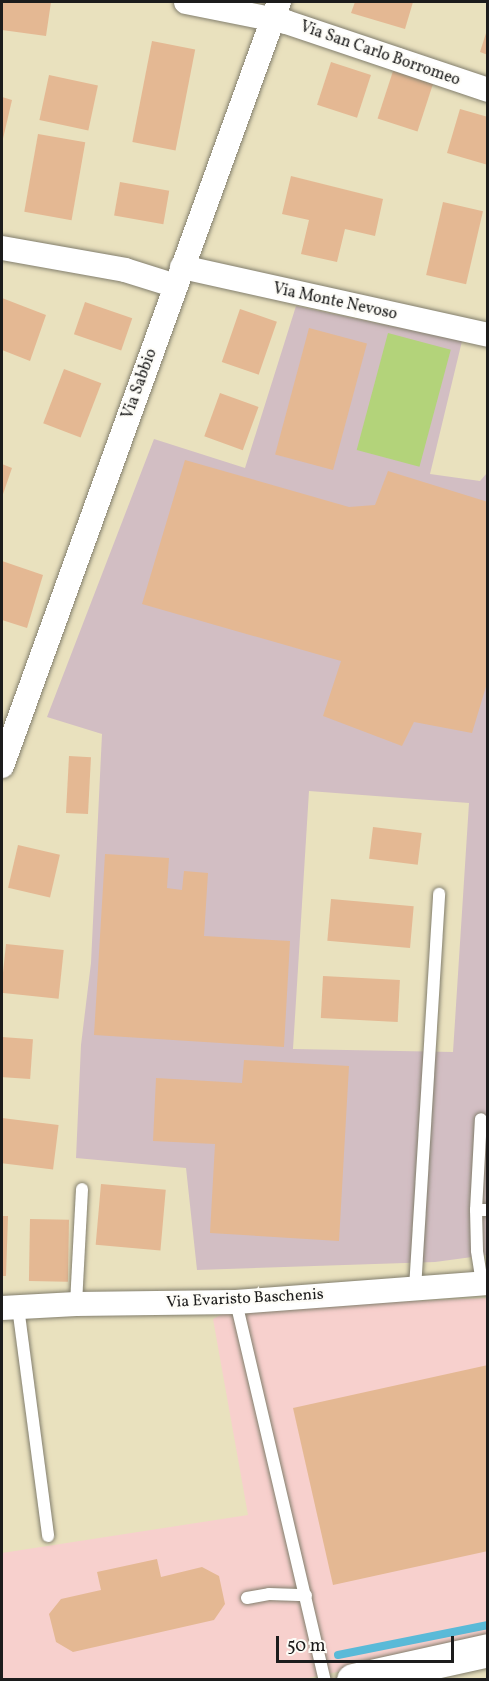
<!DOCTYPE html>
<html>
<head>
<meta charset="utf-8">
<style>
	body { margin:0 }
	#map { position:relative; width:489px; height:1681px; overflow:hidden; background:#e9e1be; font-family:Vollkorn,serif }
	div>[style] { position:absolute }
	[style*='--x'] { left:calc(var(--x)*1px); top:calc(var(--y)*1px); width:calc(var(--w)*1px); rotate:calc(var(--a)*1deg) }
	.built>* { inset:0; background:#f7d0cd }
	.industrial>* { inset:0; background:#d2bec3 }
	.green>* { inset:0; background:#b3d37a; transform-origin:0 0 }
	.stream>* { height:8px; margin:-4px; padding:0 4px; transform-origin:4px; border-radius:4px; background:#5abad8 }
	.building>* { inset:0; background:#e4b893; transform-origin:0 0 }
	.path>* { height:4px; margin-top:-2px; transform-origin:0; background:repeating-linear-gradient(90deg,#827e6d 0 4.5px,transparent 0 9px) }
	.roads { filter:drop-shadow(0 0 2px #827e6d) drop-shadow(0 0 2px #827e6d) }
	.service>* { height:12px; margin:-6px; padding:0 6px; transform-origin:6px; border-radius:6px; background:#fff }
	.minor>* { height:24px; margin:-12px; padding:0 12px; transform-origin:12px; border-radius:12px; background:#fff }
	.primary>* { height:33px; margin:-16.5px; padding:0 16.5px; transform-origin:16.5px; border-radius:16.5px; background:#fff }
	span { translate:-50% -50%; white-space:nowrap; text-align:center; line-height:1.15; -webkit-text-stroke:4.5px #fdfcf7; paint-order:stroke }
	.street-label { font-size:16px; color:#1c1c1c }
	.frame { position:absolute; inset:0; border:3px solid #1c1c1c; pointer-events:none }
	.scale { position:absolute; left:276px; top:1636px; width:178px; height:27px; box-sizing:border-box; border:3px solid #1c1c1c; border-top:0; padding-left:8px; font-size:18px; line-height:21px; white-space:nowrap; color:#1c1c1c; -webkit-text-stroke:4px #fdfcf7; paint-order:stroke }
</style>
</head>
<body>
<div id="map">
	<div class="built">
		<i style="clip-path:polygon(487px 1298px,487px 1641px,303px 1679px,2px 1680px,2px 1553px,248px 1515px,213px 1319px,231px 1309px)"></i>
	</div>
	<div class="industrial">
		<i style="clip-path:polygon(evenodd,296px 306px,462px 341px,430px 474px,480px 481px,487px 473px,487px 1255px,435px 1262px,197px 1270px,186px 1168px,76px 1158px,81px 1045px,91px 963px,102px 734px,47px 717px,154px 439px,245px 468px,296px 306px,309px 791px,469px 803px,453px 1052px,293px 1049px,309px 791px)"></i>
	</div>
	<div class="green">
		<i style="left:388px;top:333px;width:65px;height:121px;rotate:15deg"></i>
	</div>
	<div class="stream">
		<i style="--x:338;--y:1655;--w:153;--a:-11.3"></i>
	</div>
	<div class="building">
		<i style="clip-path:polygon(2px 2px,51px 2px,46px 36px,2px 30px)"></i>
		<i style="clip-path:polygon(355px 2px,413px 2px,405px 29px,351px 13px)"></i>
		<i style="clip-path:polygon(487px 30px,488px 30px,488px 55px,480px 52px)"></i>
		<i style="left:152px;top:41px;width:44px;height:103px;rotate:11deg"></i>
		<i style="left:331px;top:62px;width:42px;height:45px;rotate:18deg"></i>
		<i style="left:393px;top:71px;width:42px;height:50px;rotate:18deg"></i>
		<i style="left:49px;top:75px;width:50px;height:46px;rotate:12deg"></i>
		<i style="clip-path:polygon(2px 97px,12px 100px,2px 143px)"></i>
		<i style="clip-path:polygon(460px 109px,488px 117px,488px 165px,447px 153px)"></i>
		<i style="left:38px;top:134px;width:48px;height:79px;rotate:10deg"></i>
		<i style="clip-path:polygon(291px 176px,383px 199px,375px 236px,345px 229px,337px 262px,301px 254px,309px 220px,282px 214px)"></i>
		<i style="left:120px;top:182px;width:50px;height:34px;rotate:10deg"></i>
		<i style="left:443px;top:202px;width:41px;height:75px;rotate:13deg"></i>
		<i style="clip-path:polygon(2px 298px,46px 315px,30px 361px,2px 350px)"></i>
		<i style="left:85px;top:302px;width:50px;height:34px;rotate:19deg"></i>
		<i style="left:240px;top:309px;width:39px;height:56px;rotate:19deg"></i>
		<i style="left:309px;top:328px;width:60px;height:131px;rotate:15deg"></i>
		<i style="left:64px;top:369px;width:40px;height:58px;rotate:21deg"></i>
		<i style="left:220px;top:393px;width:41px;height:46px;rotate:20deg"></i>
		<i style="clip-path:polygon(185px 460px,349px 507px,375px 505px,388px 471px,488px 502px,488px 680px,472px 733px,414px 722px,402px 746px,323px 716px,341px 661px,142px 604px)"></i>
		<i style="clip-path:polygon(2px 464px,12px 468px,2px 497px)"></i>
		<i style="clip-path:polygon(2px 561px,43px 575px,27px 628px,2px 620px)"></i>
		<i style="left:69px;top:756px;width:22px;height:57px;rotate:3deg"></i>
		<i style="left:373px;top:827px;width:49px;height:32px;rotate:7deg"></i>
		<i style="left:18px;top:845px;width:43px;height:44px;rotate:13deg"></i>
		<i style="clip-path:polygon(105px 854px,169px 858px,167px 888px,182px 890px,184px 871px,208px 873px,204px 936px,290px 941px,284px 1047px,94px 1035px)"></i>
		<i style="left:331px;top:899px;width:83px;height:42px;rotate:5deg"></i>
		<i style="left:6px;top:944px;width:58px;height:49px;rotate:6deg"></i>
		<i style="left:323px;top:976px;width:77px;height:42px;rotate:3deg"></i>
		<i style="left:2px;top:1037px;width:31px;height:40px;rotate:4deg"></i>
		<i style="clip-path:polygon(244px 1060px,349px 1066px,339px 1241px,210px 1233px,215px 1144px,153px 1141px,156px 1078px,242px 1083px)"></i>
		<i style="left:2px;top:1118px;width:57px;height:45px;rotate:7deg"></i>
		<i style="left:101px;top:1184px;width:65px;height:61px;rotate:5deg"></i>
		<i style="clip-path:polygon(2px 1216px,8px 1216px,6px 1276px,2px 1276px)"></i>
		<i style="left:30px;top:1219px;width:39px;height:62px;rotate:1deg"></i>
		<i style="clip-path:polygon(488px 1365px,488px 1551px,333px 1585px,293px 1408px)"></i>
		<i style="clip-path:polygon(157px 1559px,161px 1577px,202px 1567px,219px 1576px,225px 1604px,214px 1620px,73px 1652px,56px 1642px,49px 1614px,61px 1599px,101px 1590px,97px 1572px)"></i>
	</div>
	<div class="path">
		<i style="--x:2;--y:1679;--w:1;--a:90"></i>
	</div>
	<div class="roads">
		<div class="service">
			<i style="--x:476;--y:1210;--w:91;--a:-86.9"></i>
			<i style="--x:482;--y:1283;--w:33;--a:-99"></i>
			<i style="--x:477;--y:1250;--w:40;--a:-91.4"></i>
			<i style="--x:476;--y:1210;--w:12;--a:0"></i>
			<i style="--x:415;--y:1289;--w:396;--a:-86.5"></i>
			<i style="--x:236;--y:1302;--w:388;--a:76.8"></i>
			<i style="--x:76;--y:1304;--w:115;--a:-87"></i>
			<i style="--x:18;--y:1307;--w:231;--a:82.5"></i>
			<i style="--x:247;--y:1598;--w:22;--a:-10"></i>
			<i style="--x:269;--y:1594;--w:37;--a:2"></i>
		</div>
		<div class="minor">
			<i style="--x:186;--y:2;--w:102;--a:11.3"></i>
			<i style="--x:286;--y:22;--w:213;--a:18.6"></i>
			<i style="--x:2;--y:248;--w:125;--a:10.1"></i>
			<i style="--x:125;--y:270;--w:53;--a:17.4"></i>
			<i style="--x:182;--y:267;--w:313;--a:12.5"></i>
			<i style="--x:2;--y:766;--w:813;--a:-70.07"></i>
			<i style="--x:2;--y:1308;--w:74;--a:-3.1"></i>
			<i style="--x:76;--y:1304;--w:160;--a:-0.7"></i>
			<i style="--x:236;--y:1302;--w:253;--a:-4.3"></i>
		</div>
		<div class="primary">
			<i style="--x:353;--y:1680;--w:138;--a:-12.5"></i>
		</div>
	</div>
	<div class="street-label">
		<span style="left:380px;top:54px;rotate:19deg">Via San Carlo Borromeo</span>
		<span style="left:335px;top:302px;rotate:12deg">Via Monte Nevoso</span>
		<span style="left:140px;top:384px;rotate:-70deg">Via Sabbio</span>
		<span style="left:245px;top:1299px;rotate:-3deg">Via Evaristo Baschenis</span>
	</div>
	<div class="frame"></div>
	<div class="scale">50 m</div>
</div>
</body>
</html>
